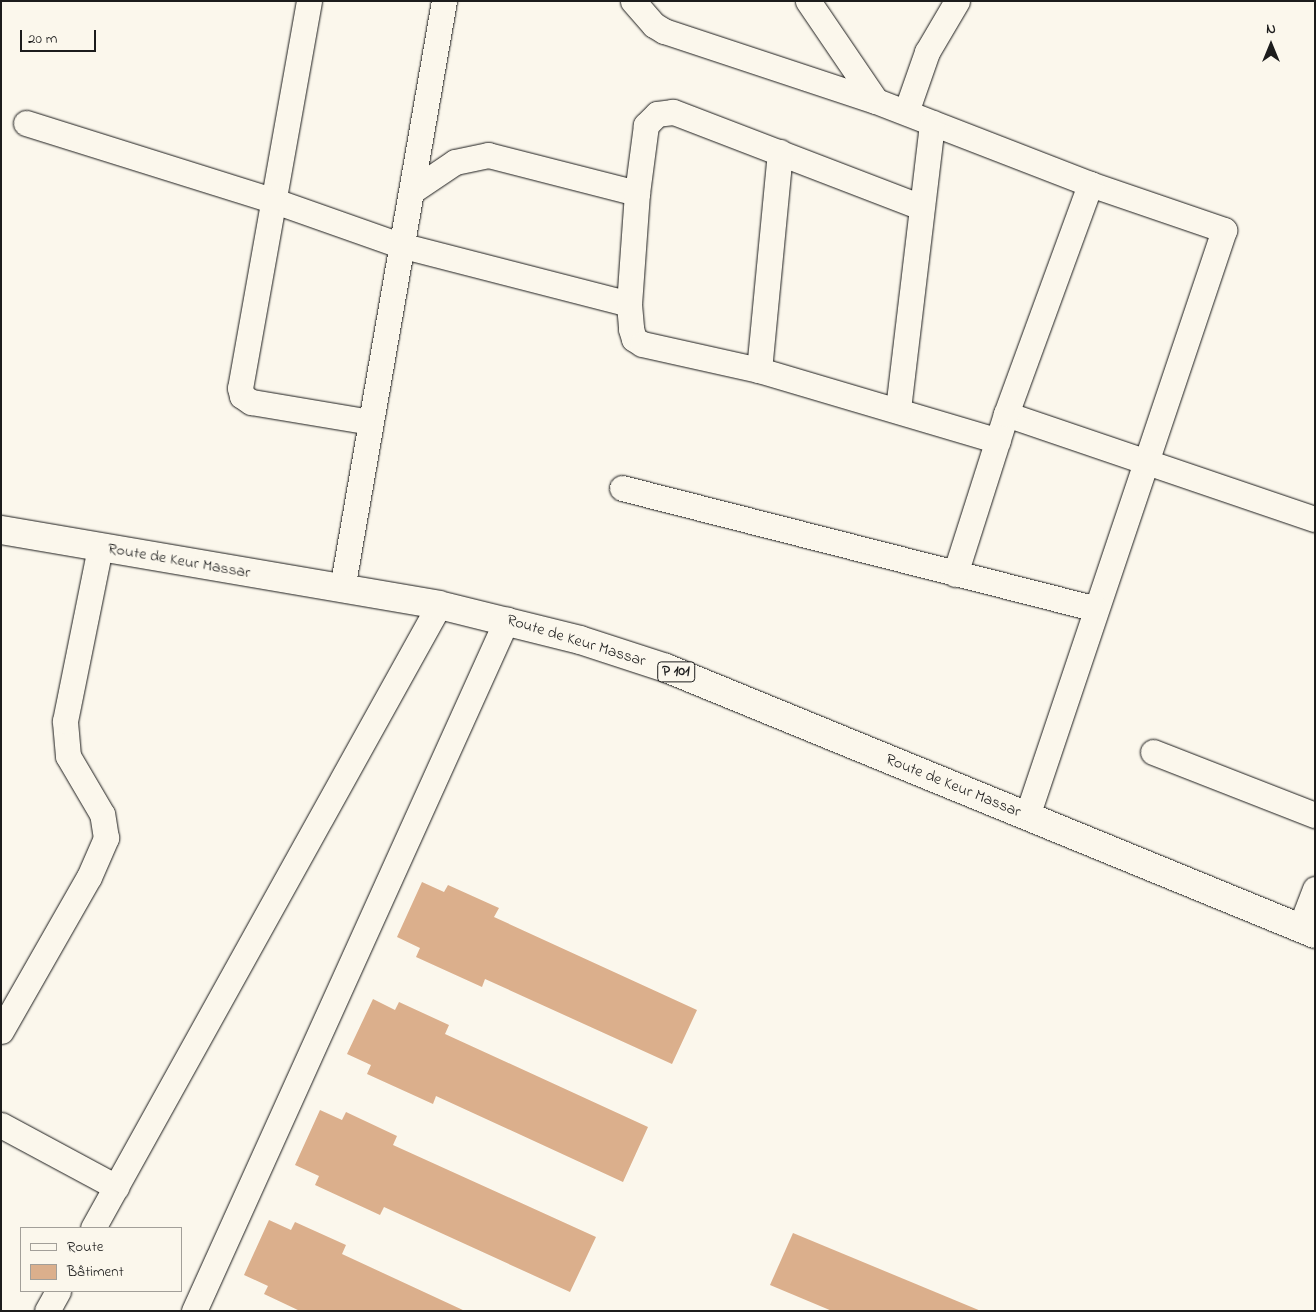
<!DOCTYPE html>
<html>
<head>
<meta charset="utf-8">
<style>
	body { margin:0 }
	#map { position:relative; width:1316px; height:1312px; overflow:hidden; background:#fbf7ec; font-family:"Indie Flower",sans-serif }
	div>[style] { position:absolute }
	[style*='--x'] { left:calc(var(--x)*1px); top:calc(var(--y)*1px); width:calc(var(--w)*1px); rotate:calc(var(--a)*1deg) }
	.building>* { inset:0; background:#dbaf8c }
	.roads { filter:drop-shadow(0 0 1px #1c1c1c) drop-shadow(0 0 1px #1c1c1c) }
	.minor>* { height:25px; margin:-12.5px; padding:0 12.5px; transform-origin:12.5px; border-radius:12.5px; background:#fbf7ec }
	.primary>* { height:28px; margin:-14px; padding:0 14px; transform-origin:14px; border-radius:14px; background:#fbf7ec }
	span { translate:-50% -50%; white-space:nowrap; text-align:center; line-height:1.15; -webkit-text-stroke:5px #fbf7ec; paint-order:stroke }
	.shield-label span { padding:1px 4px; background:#fbf7ec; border:1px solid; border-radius:4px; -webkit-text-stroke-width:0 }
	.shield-label { font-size:15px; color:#1c1c1c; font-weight:700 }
	.street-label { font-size:16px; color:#1c1c1c }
	.frame { position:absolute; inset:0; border:2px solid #1c1c1c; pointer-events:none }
	.legend { position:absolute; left:20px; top:1227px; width:162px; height:65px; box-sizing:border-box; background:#fbf7ec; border:1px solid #a29f99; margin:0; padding:6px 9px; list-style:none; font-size:15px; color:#1c1c1c }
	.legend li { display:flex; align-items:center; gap:10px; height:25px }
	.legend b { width:25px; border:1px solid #a29f99 }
	.north { position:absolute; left:1246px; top:20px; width:50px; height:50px; -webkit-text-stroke:4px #fbf7ec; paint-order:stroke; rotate:0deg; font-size:14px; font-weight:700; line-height:20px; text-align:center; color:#1c1c1c }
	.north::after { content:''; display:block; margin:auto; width:18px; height:22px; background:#1c1c1c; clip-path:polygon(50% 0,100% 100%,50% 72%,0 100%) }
	.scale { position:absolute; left:20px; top:30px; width:76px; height:22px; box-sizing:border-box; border:2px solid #1c1c1c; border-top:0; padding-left:6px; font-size:15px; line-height:18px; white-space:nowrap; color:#1c1c1c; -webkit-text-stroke:4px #fbf7ec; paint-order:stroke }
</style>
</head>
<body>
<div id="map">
	<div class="building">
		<i style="clip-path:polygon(422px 882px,444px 892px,448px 885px,499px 908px,494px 917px,697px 1010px,672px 1064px,485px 979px,482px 987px,416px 957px,420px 948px,397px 937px)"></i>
		<i style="clip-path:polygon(373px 999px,395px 1010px,399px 1002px,449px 1025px,445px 1034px,648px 1127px,623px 1182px,436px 1096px,433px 1104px,367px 1074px,371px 1065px,347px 1054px)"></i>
		<i style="clip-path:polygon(320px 1110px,342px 1120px,346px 1112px,397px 1136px,393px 1145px,596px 1237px,570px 1292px,384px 1207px,380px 1215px,315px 1185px,319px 1176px,295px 1165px)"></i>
		<i style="clip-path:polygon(269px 1220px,291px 1230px,295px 1222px,346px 1245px,342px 1254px,465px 1311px,300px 1311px,264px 1294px,268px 1286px,244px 1275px)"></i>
		<i style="clip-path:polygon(793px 1233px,981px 1311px,832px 1311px,770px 1285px)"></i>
	</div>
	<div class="roads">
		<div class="minor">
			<i style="--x:309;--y:1;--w:393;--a:100.1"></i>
			<i style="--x:240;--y:388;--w:8;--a:76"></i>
			<i style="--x:242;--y:396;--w:11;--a:34"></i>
			<i style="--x:251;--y:402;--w:121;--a:9.5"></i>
			<i style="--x:633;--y:1;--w:32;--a:49"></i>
			<i style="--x:654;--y:25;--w:12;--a:31"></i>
			<i style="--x:664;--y:31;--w:223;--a:18.3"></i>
			<i style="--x:876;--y:101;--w:230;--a:21.2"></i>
			<i style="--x:1090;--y:184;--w:142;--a:18.9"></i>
			<i style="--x:1224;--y:230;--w:618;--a:108.58"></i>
			<i style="--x:808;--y:1;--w:121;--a:55.8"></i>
			<i style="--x:906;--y:112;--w:64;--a:-70.7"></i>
			<i style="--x:927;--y:52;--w:59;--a:-59.5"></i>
			<i style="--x:26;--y:123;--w:258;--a:17.4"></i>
			<i style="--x:272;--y:200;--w:136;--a:19.4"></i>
			<i style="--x:400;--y:245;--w:236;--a:14.4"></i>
			<i style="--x:412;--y:191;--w:52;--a:-34"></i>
			<i style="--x:455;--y:162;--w:34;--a:-12"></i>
			<i style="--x:488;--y:155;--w:154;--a:14.3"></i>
			<i style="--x:921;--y:207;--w:266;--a:-159"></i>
			<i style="--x:673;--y:112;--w:16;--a:173"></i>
			<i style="--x:657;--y:114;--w:16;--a:135"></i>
			<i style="--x:646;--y:125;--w:69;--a:97.5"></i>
			<i style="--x:637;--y:193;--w:111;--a:94.1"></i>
			<i style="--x:629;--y:304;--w:25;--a:85"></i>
			<i style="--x:631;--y:329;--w:10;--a:73"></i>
			<i style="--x:634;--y:339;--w:9;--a:32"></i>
			<i style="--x:642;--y:344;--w:120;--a:12.5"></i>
			<i style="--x:759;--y:370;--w:249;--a:16.5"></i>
			<i style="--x:759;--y:370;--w:219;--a:-84.5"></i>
			<i style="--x:898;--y:409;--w:288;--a:-83.2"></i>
			<i style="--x:1006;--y:414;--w:326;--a:18.8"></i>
			<i style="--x:622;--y:488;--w:489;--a:14.3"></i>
			<i style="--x:955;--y:574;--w:168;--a:-72.3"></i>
			<i style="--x:1006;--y:414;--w:245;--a:-69.9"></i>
			<i style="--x:342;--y:589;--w:597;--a:-80.16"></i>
			<i style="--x:1153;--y:752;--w:174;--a:21.3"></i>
			<i style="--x:1300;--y:928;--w:42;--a:-69"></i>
			<i style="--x:1;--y:1031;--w:177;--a:-60.3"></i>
			<i style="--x:89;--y:877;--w:43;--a:-66.4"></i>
			<i style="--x:106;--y:838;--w:24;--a:-99"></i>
			<i style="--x:102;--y:814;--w:67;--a:-120.4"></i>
			<i style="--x:68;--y:756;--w:35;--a:-95"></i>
			<i style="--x:65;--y:721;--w:177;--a:-78.6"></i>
			<i style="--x:1;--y:1125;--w:131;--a:28.3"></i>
			<i style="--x:93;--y:1228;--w:713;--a:-60.95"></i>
			<i style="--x:47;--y:1311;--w:23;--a:-61"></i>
			<i style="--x:194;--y:1311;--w:759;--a:-65.66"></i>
		</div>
		<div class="primary">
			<i style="--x:1;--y:530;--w:444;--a:9.7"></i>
			<i style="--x:439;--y:605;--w:145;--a:13.9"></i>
			<i style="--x:580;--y:640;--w:90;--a:18"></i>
			<i style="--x:666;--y:668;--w:701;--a:22.29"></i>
		</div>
	</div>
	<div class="shield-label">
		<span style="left:676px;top:672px">P 101</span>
	</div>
	<div class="street-label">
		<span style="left:179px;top:561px;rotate:10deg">Route de Keur Massar</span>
		<span style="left:576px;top:641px;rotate:17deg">Route de Keur Massar</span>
		<span style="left:953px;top:786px;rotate:22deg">Route de Keur Massar</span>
	</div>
	<div class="frame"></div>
	<ul class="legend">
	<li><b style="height:6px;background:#fbf7ec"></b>Route</li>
	<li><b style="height:14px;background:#dbaf8c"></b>Bâtiment</li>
	</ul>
	<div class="north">N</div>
	<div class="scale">20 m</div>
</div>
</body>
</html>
